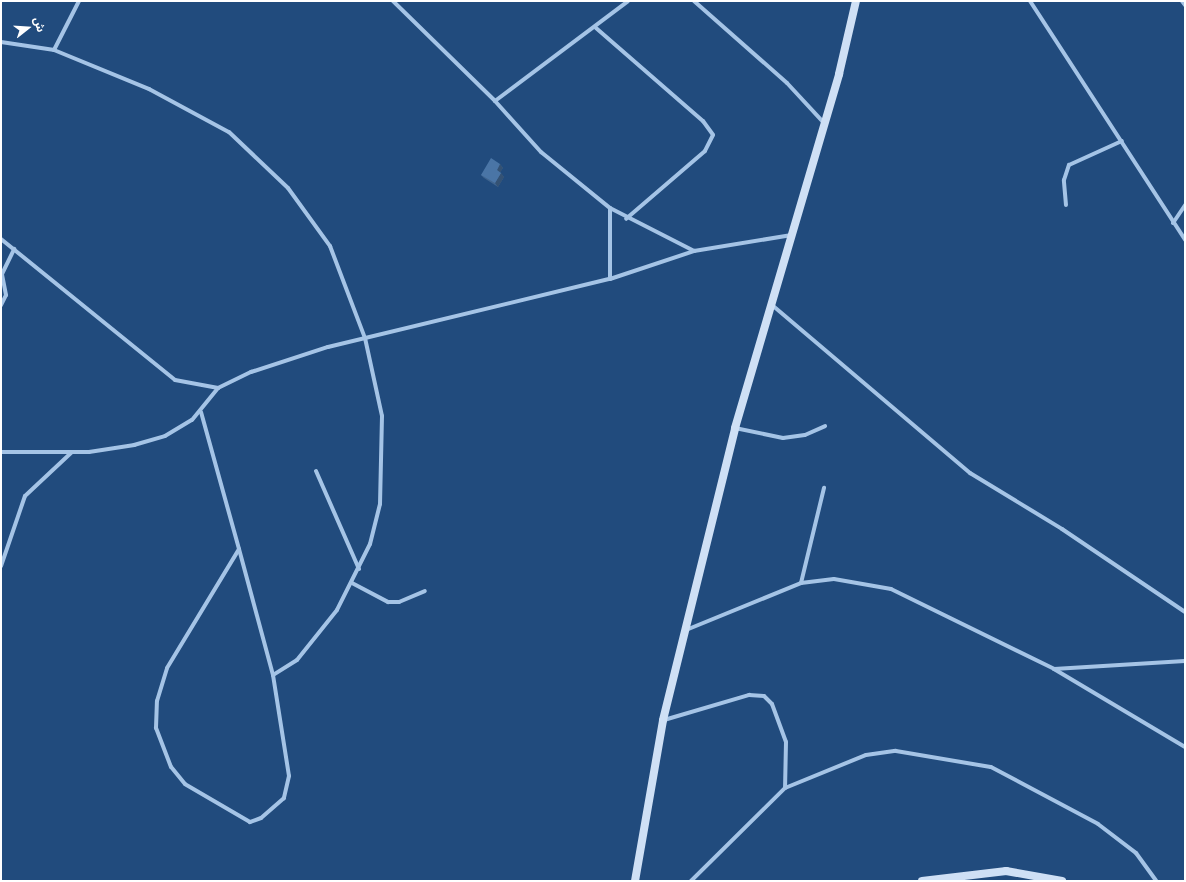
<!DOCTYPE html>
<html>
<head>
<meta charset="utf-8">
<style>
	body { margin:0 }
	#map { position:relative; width:1186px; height:882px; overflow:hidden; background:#214b7d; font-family:Poppins,"Noto Sans Arabic",sans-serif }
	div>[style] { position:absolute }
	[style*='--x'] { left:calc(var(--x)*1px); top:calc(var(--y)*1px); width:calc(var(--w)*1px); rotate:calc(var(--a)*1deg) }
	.street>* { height:4px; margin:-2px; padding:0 2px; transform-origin:2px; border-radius:2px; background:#a5c4e6 }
	.secondary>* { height:8px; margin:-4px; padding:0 4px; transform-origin:4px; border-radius:4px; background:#cfe0f5 }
	.wall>* { inset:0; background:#40658f }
	.shaded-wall>* { inset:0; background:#345274 }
	.building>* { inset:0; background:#4a75a6 }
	span { translate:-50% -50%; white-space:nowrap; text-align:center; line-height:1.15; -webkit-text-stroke:3px #214b7d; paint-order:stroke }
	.frame { position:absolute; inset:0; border:2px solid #fff; pointer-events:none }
	.north { position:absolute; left:8px; top:8px; width:40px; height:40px; -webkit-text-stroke:3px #214b7d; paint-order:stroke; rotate:73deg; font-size:11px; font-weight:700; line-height:16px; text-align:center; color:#fff }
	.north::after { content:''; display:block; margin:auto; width:14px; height:18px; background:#fff; clip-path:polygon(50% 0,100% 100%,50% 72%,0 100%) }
</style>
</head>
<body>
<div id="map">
	<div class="street">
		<i style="--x:393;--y:1;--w:143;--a:44.4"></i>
		<i style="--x:495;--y:101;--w:69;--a:48"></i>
		<i style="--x:541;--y:152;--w:89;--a:39.1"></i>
		<i style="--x:610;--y:208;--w:94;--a:27.1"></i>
		<i style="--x:694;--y:1;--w:124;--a:41.4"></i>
		<i style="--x:787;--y:83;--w:54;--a:47.2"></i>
		<i style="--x:1030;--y:1;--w:285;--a:57"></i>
		<i style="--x:1182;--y:1;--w:5;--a:53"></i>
		<i style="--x:596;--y:28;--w:142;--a:41"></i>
		<i style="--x:703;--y:121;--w:17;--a:54"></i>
		<i style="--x:713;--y:135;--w:18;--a:117"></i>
		<i style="--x:705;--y:151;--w:104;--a:139.3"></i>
		<i style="--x:1;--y:42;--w:54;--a:8.6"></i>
		<i style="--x:54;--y:50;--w:103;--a:22.3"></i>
		<i style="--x:149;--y:89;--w:91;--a:28.3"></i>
		<i style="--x:229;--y:132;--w:81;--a:43.5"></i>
		<i style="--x:288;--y:188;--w:72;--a:54.1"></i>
		<i style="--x:330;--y:246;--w:98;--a:69.2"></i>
		<i style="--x:365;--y:338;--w:80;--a:77.7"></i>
		<i style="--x:382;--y:416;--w:88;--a:91.3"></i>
		<i style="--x:380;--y:504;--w:41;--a:104"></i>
		<i style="--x:370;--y:544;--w:74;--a:116.6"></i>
		<i style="--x:337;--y:610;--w:64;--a:128.7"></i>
		<i style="--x:297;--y:660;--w:28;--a:148"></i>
		<i style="--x:54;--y:50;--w:55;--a:-63"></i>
		<i style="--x:495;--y:101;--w:166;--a:-36.9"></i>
		<i style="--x:1066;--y:205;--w:25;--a:-95"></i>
		<i style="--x:1064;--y:180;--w:16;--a:-72"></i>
		<i style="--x:1069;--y:165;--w:58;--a:-24.4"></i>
		<i style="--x:610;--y:208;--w:71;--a:90"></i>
		<i style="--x:1173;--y:223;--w:22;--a:-56"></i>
		<i style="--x:1;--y:239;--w:224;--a:39"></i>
		<i style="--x:175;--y:380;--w:44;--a:10.5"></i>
		<i style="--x:218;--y:388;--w:37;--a:-26"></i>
		<i style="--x:251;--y:372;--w:81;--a:-18"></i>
		<i style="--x:328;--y:347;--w:290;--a:-13.6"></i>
		<i style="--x:610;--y:279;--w:89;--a:-18.4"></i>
		<i style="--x:694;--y:251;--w:99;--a:-9.3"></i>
		<i style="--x:1;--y:305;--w:11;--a:-63"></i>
		<i style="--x:6;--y:295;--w:21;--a:-101"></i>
		<i style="--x:2;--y:274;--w:28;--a:-64"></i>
		<i style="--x:772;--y:305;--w:260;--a:40.3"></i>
		<i style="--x:970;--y:473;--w:108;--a:31.3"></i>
		<i style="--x:1062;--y:529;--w:148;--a:34"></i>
		<i style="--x:201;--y:412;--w:142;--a:74.5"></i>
		<i style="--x:239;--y:549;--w:131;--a:74.9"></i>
		<i style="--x:273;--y:675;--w:102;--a:81"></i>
		<i style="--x:289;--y:776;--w:23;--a:103"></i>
		<i style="--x:284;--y:798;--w:30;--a:139"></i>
		<i style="--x:261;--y:818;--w:12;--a:160"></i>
		<i style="--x:250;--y:822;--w:75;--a:-149.7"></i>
		<i style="--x:185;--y:784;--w:22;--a:-129"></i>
		<i style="--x:171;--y:767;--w:42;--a:-111"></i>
		<i style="--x:156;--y:728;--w:27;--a:-88"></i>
		<i style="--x:157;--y:701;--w:34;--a:-73"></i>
		<i style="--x:167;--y:668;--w:139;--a:-58.8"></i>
		<i style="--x:735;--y:428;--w:49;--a:11.8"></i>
		<i style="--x:783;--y:438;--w:22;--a:-8"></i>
		<i style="--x:805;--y:435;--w:22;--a:-24"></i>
		<i style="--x:1;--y:452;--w:88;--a:0"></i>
		<i style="--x:89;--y:452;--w:46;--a:-8.8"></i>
		<i style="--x:134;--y:445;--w:32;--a:-16"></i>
		<i style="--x:165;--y:436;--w:31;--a:-31"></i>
		<i style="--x:192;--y:420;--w:41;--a:-50.9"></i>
		<i style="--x:316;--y:471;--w:107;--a:66.3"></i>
		<i style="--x:1;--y:566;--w:74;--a:-71.1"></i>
		<i style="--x:25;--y:496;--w:64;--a:-43.1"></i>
		<i style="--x:352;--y:583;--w:41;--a:27.8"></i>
		<i style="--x:388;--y:602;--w:11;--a:0"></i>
		<i style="--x:399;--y:602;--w:28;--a:-23"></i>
		<i style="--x:801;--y:583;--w:98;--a:-76.4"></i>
		<i style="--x:686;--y:630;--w:124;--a:-22.2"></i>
		<i style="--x:801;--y:583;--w:33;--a:-7"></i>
		<i style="--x:834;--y:579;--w:58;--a:10"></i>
		<i style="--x:891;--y:589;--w:182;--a:26.1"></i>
		<i style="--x:1054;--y:669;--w:152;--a:30.8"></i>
		<i style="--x:1054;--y:669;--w:131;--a:-3.5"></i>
		<i style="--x:664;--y:720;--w:89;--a:-16.4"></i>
		<i style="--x:749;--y:695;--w:15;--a:4"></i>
		<i style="--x:764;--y:696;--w:11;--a:45"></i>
		<i style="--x:772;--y:704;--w:40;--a:69.8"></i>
		<i style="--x:786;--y:742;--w:46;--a:91.2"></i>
		<i style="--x:691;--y:881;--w:132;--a:-44.7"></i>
		<i style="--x:785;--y:788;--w:87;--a:-22.2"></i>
		<i style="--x:866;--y:755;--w:30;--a:-8"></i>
		<i style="--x:896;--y:751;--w:96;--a:9.6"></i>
		<i style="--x:991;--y:767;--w:121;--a:28"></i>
		<i style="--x:1098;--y:824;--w:48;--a:37.3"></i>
		<i style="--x:1136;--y:853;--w:34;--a:54"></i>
	</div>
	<div class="secondary">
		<i style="--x:635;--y:881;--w:163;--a:-80.1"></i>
		<i style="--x:663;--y:720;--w:301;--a:-76.1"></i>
		<i style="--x:735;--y:428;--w:369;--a:-73.6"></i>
		<i style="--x:839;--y:74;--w:75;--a:-76.9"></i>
		<i style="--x:922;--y:881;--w:85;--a:-6.8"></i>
		<i style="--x:1006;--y:871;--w:57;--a:10.1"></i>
	</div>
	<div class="wall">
		<i style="clip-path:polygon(500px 164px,503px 168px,500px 172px,504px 177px,498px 187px,484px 178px,481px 175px)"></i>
	</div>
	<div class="shaded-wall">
		<i style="clip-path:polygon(500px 164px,503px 168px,499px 174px,497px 170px)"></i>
		<i style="clip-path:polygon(501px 173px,504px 177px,498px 187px,495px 183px)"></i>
	</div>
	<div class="building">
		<i style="clip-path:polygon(491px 158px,500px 164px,497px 170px,501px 173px,495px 183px,481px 175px)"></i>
	</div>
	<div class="frame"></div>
	<div class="north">ش</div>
</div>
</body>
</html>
